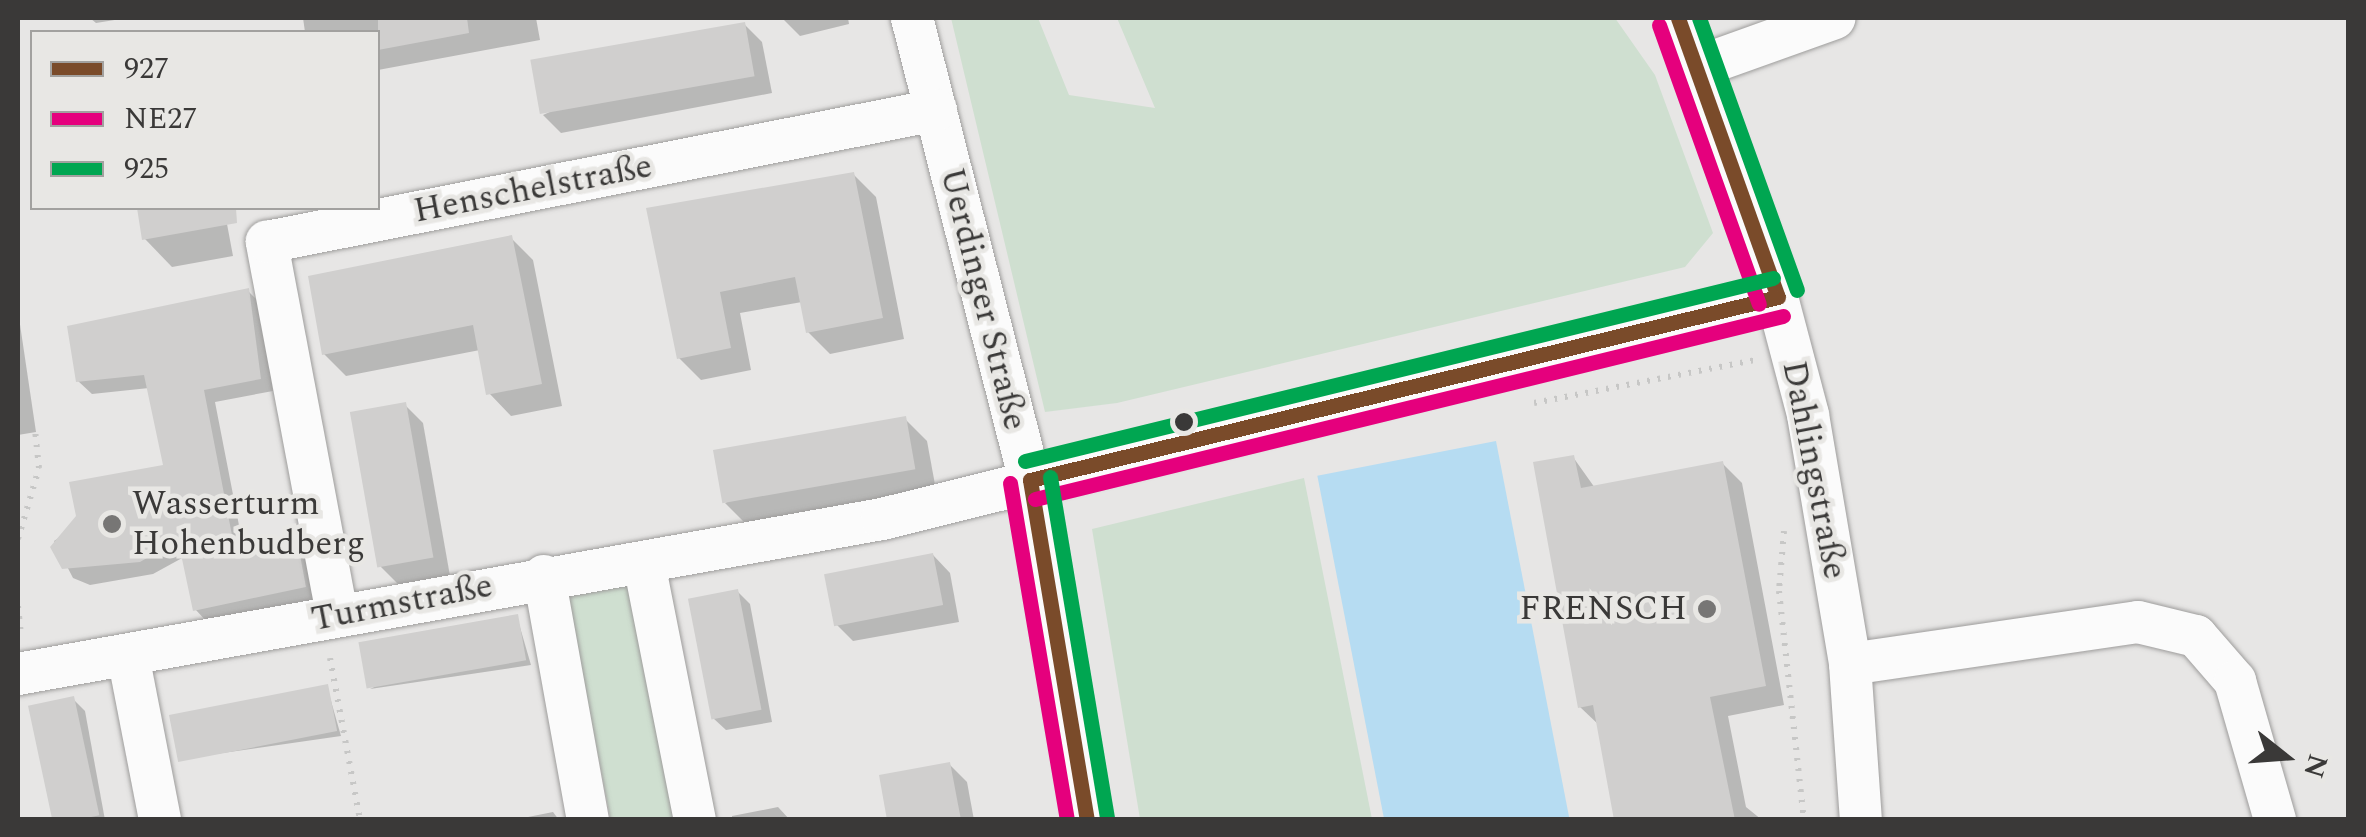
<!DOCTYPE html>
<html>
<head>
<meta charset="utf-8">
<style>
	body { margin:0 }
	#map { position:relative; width:2366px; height:837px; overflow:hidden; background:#e7e6e5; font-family:Spectral,serif }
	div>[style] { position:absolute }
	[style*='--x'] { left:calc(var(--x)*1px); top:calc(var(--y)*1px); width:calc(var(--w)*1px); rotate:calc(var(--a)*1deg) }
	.green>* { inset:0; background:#cfdfd0; transform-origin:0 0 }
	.water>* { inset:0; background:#b6dcf2; transform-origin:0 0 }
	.shadow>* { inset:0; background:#0003 }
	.building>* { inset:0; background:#d0cfce; transform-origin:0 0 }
	.path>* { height:6px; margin-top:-3px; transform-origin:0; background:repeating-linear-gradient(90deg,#c7c7c6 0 2.5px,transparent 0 10.5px) }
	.roads { filter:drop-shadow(0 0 2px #9e9d9c) drop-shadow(0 0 2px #9e9d9c) }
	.minor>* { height:42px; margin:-21px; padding:0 21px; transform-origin:21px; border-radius:21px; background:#fbfbfb }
	.bus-1>* { height:15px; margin:-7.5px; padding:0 7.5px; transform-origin:7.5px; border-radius:7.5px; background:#7a4b2a }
	.bus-2>* { height:15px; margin:-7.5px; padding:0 7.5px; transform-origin:7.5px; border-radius:7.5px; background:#e5007d }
	.bus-3>* { height:15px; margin:-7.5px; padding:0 7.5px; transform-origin:7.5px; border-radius:7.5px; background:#00a651 }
	.dots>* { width:28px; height:28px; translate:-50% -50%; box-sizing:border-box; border:5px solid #e8e7e4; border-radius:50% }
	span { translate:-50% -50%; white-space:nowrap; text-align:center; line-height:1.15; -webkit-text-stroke:9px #e8e7e4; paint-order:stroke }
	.street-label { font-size:35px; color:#3a3938 }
	.poi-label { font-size:35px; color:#3a3938 }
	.left { translate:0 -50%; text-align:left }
	.right { translate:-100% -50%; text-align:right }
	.frame { position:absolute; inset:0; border:20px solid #3a3938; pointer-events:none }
	.legend { position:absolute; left:30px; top:30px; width:350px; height:180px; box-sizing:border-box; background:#e8e7e4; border:2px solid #a2a19f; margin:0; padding:12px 18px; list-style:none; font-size:30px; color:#3a3938 }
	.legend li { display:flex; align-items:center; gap:20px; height:50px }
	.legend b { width:50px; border:2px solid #a2a19f }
	.north { position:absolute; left:2236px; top:707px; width:100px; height:100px; -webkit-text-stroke:8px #e8e7e4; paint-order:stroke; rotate:107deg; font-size:28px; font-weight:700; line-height:40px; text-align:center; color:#3a3938 }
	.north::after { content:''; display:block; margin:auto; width:35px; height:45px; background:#3a3938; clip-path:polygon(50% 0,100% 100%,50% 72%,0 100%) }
</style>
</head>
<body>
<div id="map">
	<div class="green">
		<i style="clip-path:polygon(951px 18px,1038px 18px,1069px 95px,1155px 108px,1117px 18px,1615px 18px,1655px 75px,1713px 233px,1685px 267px,1117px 403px,1045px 412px)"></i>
		<i style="clip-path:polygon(1304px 478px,1372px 819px,1140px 819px,1092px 529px)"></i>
		<i style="left:640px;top:583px;width:240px;height:74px;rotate:79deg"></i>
	</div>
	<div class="water">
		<i style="left:1496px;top:441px;width:385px;height:182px;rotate:79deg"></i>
	</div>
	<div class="shadow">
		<i style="clip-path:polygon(90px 18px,127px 18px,96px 23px)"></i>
		<i style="clip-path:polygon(303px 18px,536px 18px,540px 40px,378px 70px,378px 32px,305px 32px)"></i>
		<i style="clip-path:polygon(848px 18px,849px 24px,800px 36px,782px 18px)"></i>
		<i style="clip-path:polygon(744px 24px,762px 42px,772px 93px,561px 133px,543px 115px)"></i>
		<i style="clip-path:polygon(854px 175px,876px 197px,904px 339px,830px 354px,808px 332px,802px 302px,740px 313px,751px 370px,701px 380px,679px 358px,649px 210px)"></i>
		<i style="clip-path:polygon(139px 208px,224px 208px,233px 256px,172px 267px,145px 239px)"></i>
		<i style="clip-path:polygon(511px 238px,533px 260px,562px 406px,511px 416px,489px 393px,480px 350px,346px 376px,324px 354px)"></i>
		<i style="clip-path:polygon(248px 291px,261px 304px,273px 391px,215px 402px,245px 556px,298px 547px,311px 560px,318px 599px,208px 623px,195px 609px,184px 557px,153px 574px,90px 585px,73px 578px,54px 541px,166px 468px,149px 388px,92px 394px,78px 381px)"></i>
		<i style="clip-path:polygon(18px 311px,36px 432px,18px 435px)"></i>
		<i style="clip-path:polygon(405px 405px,423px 423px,450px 576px,399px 585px,381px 567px)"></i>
		<i style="clip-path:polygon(905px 419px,927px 441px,936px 490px,747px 525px,725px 503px)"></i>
		<i style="clip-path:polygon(1573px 457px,1595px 488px,1722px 463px,1742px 483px,1784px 705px,1728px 716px,1746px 807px,1762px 820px,1619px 820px,1600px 726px,1580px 707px)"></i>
		<i style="clip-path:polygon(933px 555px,950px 573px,959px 622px,853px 641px,835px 623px)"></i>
		<i style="clip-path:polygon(737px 591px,750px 604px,772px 722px,726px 730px,713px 718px)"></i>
		<i style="clip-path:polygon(517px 617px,531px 665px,370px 689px)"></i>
		<i style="clip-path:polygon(327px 687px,341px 736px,180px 759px)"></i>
		<i style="clip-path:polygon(73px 699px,85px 711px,105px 820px,52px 820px)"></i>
		<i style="clip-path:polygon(949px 764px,967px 782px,974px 820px,890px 820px)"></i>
		<i style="clip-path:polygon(778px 807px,790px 820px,732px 820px,732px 816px)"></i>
		<i style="clip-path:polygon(553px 812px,559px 820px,513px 820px)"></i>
	</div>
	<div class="building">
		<i style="clip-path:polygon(378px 18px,467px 18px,469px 33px,378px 50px)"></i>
		<i style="left:745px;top:22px;width:55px;height:218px;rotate:80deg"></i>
		<i style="clip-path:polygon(854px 172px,883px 318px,806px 333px,795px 277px,720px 292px,731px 348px,677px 359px,646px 208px)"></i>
		<i style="clip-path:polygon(137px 208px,236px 208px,237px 223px,142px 240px)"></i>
		<i style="clip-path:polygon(512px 235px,542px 384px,486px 395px,473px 325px,322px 355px,308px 276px)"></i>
		<i style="clip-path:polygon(249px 288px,261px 379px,204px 390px,236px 556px,298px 544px,306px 587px,193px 611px,178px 540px,140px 562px,62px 569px,50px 547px,76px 516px,69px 482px,163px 465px,144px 375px,76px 382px,67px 326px)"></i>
		<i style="left:406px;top:402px;width:158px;height:57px;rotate:80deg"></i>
		<i style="left:906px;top:416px;width:54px;height:196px;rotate:80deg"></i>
		<i style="clip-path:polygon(1574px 455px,1581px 488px,1723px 461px,1766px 686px,1710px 697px,1735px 820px,1614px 820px,1593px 705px,1578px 708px,1533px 462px)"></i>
		<i style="left:933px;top:553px;width:53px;height:111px;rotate:79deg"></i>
		<i style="left:738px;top:589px;width:123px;height:51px;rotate:79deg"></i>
		<i style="left:518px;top:614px;width:47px;height:162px;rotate:80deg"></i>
		<i style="left:328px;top:684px;width:48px;height:162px;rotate:79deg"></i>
		<i style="left:74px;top:696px;width:122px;height:47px;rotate:78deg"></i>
		<i style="clip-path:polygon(950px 762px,961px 820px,887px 820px,879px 775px)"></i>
	</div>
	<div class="path">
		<i style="--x:1534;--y:403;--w:226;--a:-11"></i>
		<i style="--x:1784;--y:531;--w:60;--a:94.8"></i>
		<i style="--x:1779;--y:591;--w:230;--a:83.8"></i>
		<i style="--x:18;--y:539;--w:74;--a:-73.5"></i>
		<i style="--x:39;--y:468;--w:37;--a:-96"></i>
		<i style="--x:18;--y:606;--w:31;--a:84"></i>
		<i style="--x:330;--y:658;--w:165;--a:79.5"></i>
	</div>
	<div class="roads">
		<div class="minor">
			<i style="--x:912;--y:18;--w:477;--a:75.7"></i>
			<i style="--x:1030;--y:480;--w:345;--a:80.5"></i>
			<i style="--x:1678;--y:18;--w:265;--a:69.9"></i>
			<i style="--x:1769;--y:267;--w:153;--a:75.2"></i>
			<i style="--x:1808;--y:415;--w:253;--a:80.4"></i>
			<i style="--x:1850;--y:664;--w:156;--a:86"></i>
			<i style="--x:1698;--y:67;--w:145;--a:-19.7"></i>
			<i style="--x:644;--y:563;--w:262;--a:78.8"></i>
			<i style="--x:544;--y:576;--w:248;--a:79.8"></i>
			<i style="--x:337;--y:614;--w:379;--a:-100.7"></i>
			<i style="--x:267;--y:242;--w:682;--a:-11.16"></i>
			<i style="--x:128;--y:655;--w:168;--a:79"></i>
			<i style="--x:1850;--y:664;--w:291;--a:-8.3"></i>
			<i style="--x:2138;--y:622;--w:60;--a:13.6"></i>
			<i style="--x:2196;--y:636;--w:60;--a:49.1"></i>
			<i style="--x:2235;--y:681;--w:145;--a:73.9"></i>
			<i style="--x:18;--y:674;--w:878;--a:-10.17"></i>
			<i style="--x:882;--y:519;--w:923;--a:-13.92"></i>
		</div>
	</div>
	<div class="bus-1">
		<i style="--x:1678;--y:18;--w:296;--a:70.3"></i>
		<i style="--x:1030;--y:480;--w:770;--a:-13.75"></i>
		<i style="--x:1030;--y:480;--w:345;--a:80.5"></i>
	</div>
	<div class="bus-2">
		<i style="--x:1659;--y:25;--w:296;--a:70.3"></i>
		<i style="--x:1010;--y:483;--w:342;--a:80.4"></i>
		<i style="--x:1035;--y:499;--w:770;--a:-13.75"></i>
	</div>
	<div class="bus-3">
		<i style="--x:1699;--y:18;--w:289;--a:70.2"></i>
		<i style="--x:1025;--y:461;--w:770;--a:-13.75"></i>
		<i style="--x:1050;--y:477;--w:345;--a:80.5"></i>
	</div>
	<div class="dots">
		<i style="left:1184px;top:422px;background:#3a3938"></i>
		<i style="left:112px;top:524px;background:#777675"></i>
		<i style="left:1707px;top:609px;background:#777675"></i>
	</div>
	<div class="street-label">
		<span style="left:533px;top:189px;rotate:-11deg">Henschelstraße</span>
		<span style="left:983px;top:299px;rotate:76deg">Uerdinger Straße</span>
		<span style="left:1814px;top:470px;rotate:79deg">Dahlingstraße</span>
		<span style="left:402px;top:603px;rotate:-11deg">Turmstraße</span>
	</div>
	<div class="poi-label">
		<span class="left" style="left:132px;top:524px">Wasserturm<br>Hohenbudberg</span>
		<span class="right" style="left:1687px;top:609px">FRENSCH</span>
	</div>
	<div class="frame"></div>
	<ul class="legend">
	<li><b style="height:12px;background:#7a4b2a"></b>927</li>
	<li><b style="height:12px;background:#e5007d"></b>NE27</li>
	<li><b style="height:12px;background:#00a651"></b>925</li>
	</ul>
	<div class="north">N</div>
</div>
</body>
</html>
